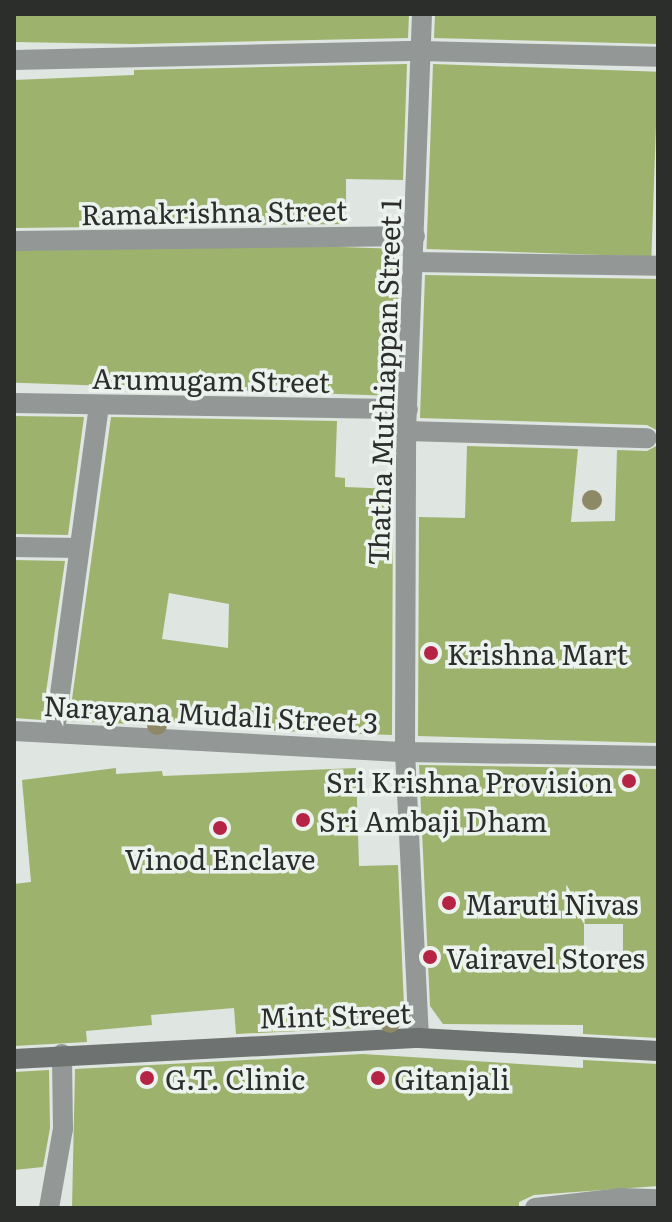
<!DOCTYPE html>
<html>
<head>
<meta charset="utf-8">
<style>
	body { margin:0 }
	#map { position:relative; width:672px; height:1222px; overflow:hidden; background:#dfe5e0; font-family:Literata,serif }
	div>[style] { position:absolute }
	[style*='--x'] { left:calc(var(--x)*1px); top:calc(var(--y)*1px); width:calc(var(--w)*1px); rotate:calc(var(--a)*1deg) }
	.building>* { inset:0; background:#9db26d; transform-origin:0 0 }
	.street>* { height:20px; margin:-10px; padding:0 10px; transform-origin:10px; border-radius:10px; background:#939796 }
	.secondary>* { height:20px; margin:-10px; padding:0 10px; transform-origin:10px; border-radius:10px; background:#6e7271 }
	.trees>* { width:20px; height:20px; margin:-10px; border-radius:50%; background:#8d8865 }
	.dots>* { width:22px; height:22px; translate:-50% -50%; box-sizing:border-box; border:4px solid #ecf2ed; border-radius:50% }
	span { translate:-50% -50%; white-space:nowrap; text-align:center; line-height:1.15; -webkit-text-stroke:7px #ecf2ed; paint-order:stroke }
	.street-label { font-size:28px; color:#2c2e2c }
	.poi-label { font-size:28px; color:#2c2e2c }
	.left { translate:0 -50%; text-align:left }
	.right { translate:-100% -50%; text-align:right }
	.frame { position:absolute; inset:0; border:16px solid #2c2e2c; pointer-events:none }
</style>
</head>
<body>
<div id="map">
	<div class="building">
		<i style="clip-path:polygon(14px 14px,409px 14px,408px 38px,133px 44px,14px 42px)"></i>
		<i style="clip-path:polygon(435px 14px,658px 14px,658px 44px,434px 38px)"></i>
		<i style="clip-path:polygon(407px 64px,403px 180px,346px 179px,346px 224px,14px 228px,14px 80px,134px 75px,134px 70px)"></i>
		<i style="left:433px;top:64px;width:225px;height:185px;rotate:2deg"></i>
		<i style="left:400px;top:249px;width:147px;height:386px;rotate:92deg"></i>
		<i style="clip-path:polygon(425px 275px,658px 279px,658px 431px,647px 425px,420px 418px)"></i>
		<i style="clip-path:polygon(14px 416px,84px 417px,68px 535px,14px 534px)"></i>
		<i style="clip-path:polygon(evenodd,111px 417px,337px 421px,335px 477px,345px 478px,345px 487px,393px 489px,392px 735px,226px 729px,151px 719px,150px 725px,69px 721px,111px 417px,169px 593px,229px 604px,228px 648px,162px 639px,169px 593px)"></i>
		<i style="clip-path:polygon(658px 445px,658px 743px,418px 736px,419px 517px,465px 518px,467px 446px,578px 449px,571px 522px,615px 521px,617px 450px,647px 451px)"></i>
		<i style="clip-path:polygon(14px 560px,65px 561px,42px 720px,14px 718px)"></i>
		<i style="clip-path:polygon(evenodd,419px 765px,658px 769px,658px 1038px,583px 1034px,583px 1025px,443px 1024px,430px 1006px,419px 765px,584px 924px,623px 924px,623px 964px,584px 963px,584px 924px)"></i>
		<i style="clip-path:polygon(116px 768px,116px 774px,162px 771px,163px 776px,356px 768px,359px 866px,398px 865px,404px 1007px,387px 1007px,387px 1015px,361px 1016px,362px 1028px,236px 1034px,234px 1008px,151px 1015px,152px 1025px,86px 1031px,87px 1042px,14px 1046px,14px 884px,31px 882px,22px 780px)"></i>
		<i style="clip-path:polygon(363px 1054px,583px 1068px,583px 1060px,658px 1064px,658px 1186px,534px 1195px,519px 1202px,519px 1207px,72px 1208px,75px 1069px)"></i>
		<i style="clip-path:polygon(49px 1070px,50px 1128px,43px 1167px,14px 1170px,14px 1072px)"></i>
	</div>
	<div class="street">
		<i style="--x:14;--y:60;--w:406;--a:-1.3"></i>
		<i style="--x:420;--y:51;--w:238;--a:1.4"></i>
		<i style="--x:14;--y:241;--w:401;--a:-0.7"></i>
		<i style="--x:414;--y:262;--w:244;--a:0.9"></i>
		<i style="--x:14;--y:403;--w:394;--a:0.9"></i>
		<i style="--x:406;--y:431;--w:241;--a:1.7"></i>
		<i style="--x:14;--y:547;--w:65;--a:0.9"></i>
		<i style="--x:14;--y:731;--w:392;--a:3.1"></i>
		<i style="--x:405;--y:752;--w:253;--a:0.9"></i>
		<i style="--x:55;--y:731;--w:328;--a:-82.3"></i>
		<i style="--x:419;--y:1038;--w:286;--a:-92.8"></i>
		<i style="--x:405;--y:752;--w:321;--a:-89.8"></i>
		<i style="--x:406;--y:431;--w:417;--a:-87.8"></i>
		<i style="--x:49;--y:1208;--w:80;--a:-80"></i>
		<i style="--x:63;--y:1129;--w:75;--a:-90.8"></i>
		<i style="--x:535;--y:1208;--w:87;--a:-6.6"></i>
		<i style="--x:621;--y:1198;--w:37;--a:2"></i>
	</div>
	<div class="secondary">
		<i style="--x:14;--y:1059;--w:406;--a:-3"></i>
		<i style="--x:419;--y:1038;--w:239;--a:3.1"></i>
	</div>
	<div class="trees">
		<i style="left:592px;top:500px"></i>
		<i style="left:157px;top:725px"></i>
		<i style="left:390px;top:1023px"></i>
	</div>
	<div class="dots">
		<i style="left:431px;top:653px;background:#b52345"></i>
		<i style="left:629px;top:781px;background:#b52345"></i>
		<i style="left:303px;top:820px;background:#b52345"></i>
		<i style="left:220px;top:828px;background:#b52345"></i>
		<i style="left:449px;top:903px;background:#b52345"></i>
		<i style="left:430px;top:957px;background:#b52345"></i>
		<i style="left:147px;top:1078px;background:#b52345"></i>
		<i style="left:378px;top:1078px;background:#b52345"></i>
	</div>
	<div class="street-label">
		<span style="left:214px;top:211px;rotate:-1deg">Ramakrishna Street</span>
		<span style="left:211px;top:379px;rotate:1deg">Arumugam Street</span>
		<span style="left:383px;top:382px;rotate:-88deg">Thatha Muthiappan Street 1</span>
		<span style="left:211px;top:713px;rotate:3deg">Narayana Mudali Street 3</span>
		<span style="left:335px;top:1014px;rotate:-2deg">Mint Street</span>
	</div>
	<div class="poi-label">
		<span class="left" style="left:447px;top:653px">Krishna Mart</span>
		<span class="right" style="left:613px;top:781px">Sri Krishna Provision</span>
		<span class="left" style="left:319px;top:820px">Sri Ambaji Dham</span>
		<span style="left:220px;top:858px">Vinod Enclave</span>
		<span class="left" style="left:465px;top:903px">Maruti Nivas</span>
		<span class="left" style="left:446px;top:957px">Vairavel Stores</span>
		<span class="left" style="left:165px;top:1078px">G.T. Clinic</span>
		<span class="left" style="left:394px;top:1078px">Gitanjali</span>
	</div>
	<div class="frame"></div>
</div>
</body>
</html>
